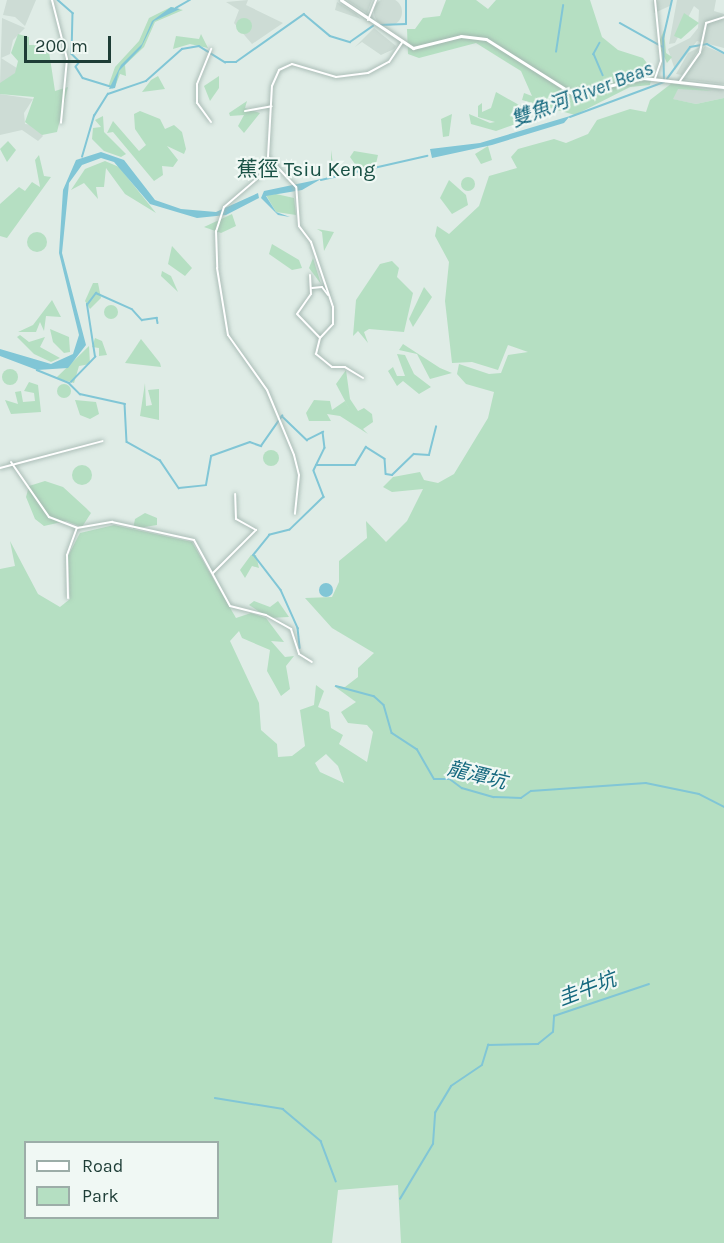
<!DOCTYPE html>
<html>
<head>
<meta charset="utf-8">
<style>
	body { margin:0 }
	#map { position:relative; width:724px; height:1243px; overflow:hidden; background:#dfece6; font-family:Karla,"Noto Sans TC",sans-serif }
	div>[style] { position:absolute }
	[style*='--x'] { left:calc(var(--x)*1px); top:calc(var(--y)*1px); width:calc(var(--w)*1px); rotate:calc(var(--a)*1deg) }
	.built>* { inset:0; background:#cddcd5 }
	.round { border-radius:50% }
	.green>* { inset:0; background:#b5dfc2 }
	.water>* { inset:0; background:#81c6d6 }
	.stream>* { height:1.5px; margin:-0.75px; padding:0 0.75px; transform-origin:0.75px; border-radius:0.75px; background:#81c6d6 }
	.roads { filter:drop-shadow(0 0 2px #a1b4ae) drop-shadow(0 0 2px #a1b4ae) }
	.minor>* { height:2px; margin:-1px; padding:0 1px; transform-origin:1px; border-radius:1px; background:#fff }
	.secondary>* { height:3px; margin:-1.5px; padding:0 1.5px; transform-origin:1.5px; border-radius:1.5px; background:#fff }
	span { translate:-50% -50%; white-space:nowrap; text-align:center; line-height:1.15; -webkit-text-stroke:4.5px #f0f8f4; paint-order:stroke }
	.water-label { font-size:20px; color:#14687e; font-style:italic }
	.quarter-label { font-size:21px; color:#195145 }
	.legend { position:absolute; left:24px; top:1141px; width:195px; height:78px; box-sizing:border-box; background:#f0f8f4; border:2px solid #9cada8; margin:0; padding:8px 10px; list-style:none; font-size:18px; color:#1e3d36 }
	.legend li { display:flex; align-items:center; gap:12px; height:30px }
	.legend b { width:30px; border:2px solid #9cada8 }
	.scale { position:absolute; left:24px; top:36px; width:87px; height:27px; box-sizing:border-box; border:3px solid #1e3d36; border-top:0; padding-left:8px; font-size:18px; line-height:21px; white-space:nowrap; color:#1e3d36; -webkit-text-stroke:4px #f0f8f4; paint-order:stroke }
</style>
</head>
<body>
<div id="map">
	<div class="built">
		<i class="round" style="left:374px;top:-2px;width:28px;height:28px"></i>
		<i style="clip-path:polygon(7px 0,36px 0,25px 26px,15px 17px,3px 15px)"></i>
		<i style="clip-path:polygon(248px 0,246px 5px,283px 23px,252px 44px,234px 23px,239px 10px,226px 2px)"></i>
		<i style="clip-path:polygon(347px 0,372px 0,367px 13px)"></i>
		<i style="clip-path:polygon(653px 0,672px 0,672px 5px,654px 13px)"></i>
		<i style="clip-path:polygon(677px 0,716px 0,714px 11px,724px 14px,724px 48px,697px 41px,675px 70px,668px 49px,690px 38px,698px 28px,699px 10px,694px 6px,675px 43px,669px 44px)"></i>
		<i style="clip-path:polygon(337px 2px,356px 14px,361px 19px,335px 10px)"></i>
		<i style="clip-path:polygon(2px 18px,25px 28px,13px 40px,10px 54px,1px 58px,20px 70px,0 84px)"></i>
		<i style="clip-path:polygon(374px 28px,396px 46px,394px 49px,381px 55px,362px 42px,355px 47px)"></i>
		<i style="clip-path:polygon(705px 46px,724px 54px,724px 84px,683px 79px)"></i>
		<i style="clip-path:polygon(700px 47px,682px 75px,676px 74px,688px 53px)"></i>
		<i style="clip-path:polygon(674px 84px,724px 90px,724px 98px,696px 104px,672px 99px)"></i>
		<i style="clip-path:polygon(0 94px,33px 99px,24px 113px,25px 124px,34px 125px,43px 136px,38px 141px,22px 130px,0 135px)"></i>
	</div>
	<div class="green">
		<i style="clip-path:polygon(446px 0,476px 0,488px 9px,496px 0,590px 0,602px 37px,618px 50px,643px 58px,653px 71px,650px 85px,630px 87px,575px 115px,522px 100px,524px 93px,532px 96px,521px 71px,476px 43px,419px 58px,408px 54px,407px 29px,415px 29px,423px 18px,440px 16px)"></i>
		<i style="clip-path:polygon(171px 7px,183px 10px,155px 22px,144px 47px,125px 65px,126px 76px,120px 74px,115px 87px,108px 87px,115px 67px,139px 41px,149px 18px)"></i>
		<i style="clip-path:polygon(684px 13px,699px 23px,681px 39px,674px 36px)"></i>
		<i class="round" style="left:236px;top:18px;width:16px;height:16px"></i>
		<i style="clip-path:polygon(664px 30px,666px 53px,672px 57px,667px 63px,658px 44px)"></i>
		<i style="clip-path:polygon(18px 34px,29px 37px,29px 45px,48px 45px,55px 91px,68px 87px,57px 132px,42px 135px,25px 122px,34px 97px,0 94px,0 83px,15px 73px,18px 61px,11px 53px)"></i>
		<i style="clip-path:polygon(201px 34px,208px 48px,190px 44px,173px 49px,176px 36px,199px 39px)"></i>
		<i style="clip-path:polygon(158px 76px,165px 89px,142px 92px,151px 80px)"></i>
		<i style="clip-path:polygon(219px 76px,219px 88px,210px 101px,204px 86px)"></i>
		<i style="clip-path:polygon(evenodd,672px 83px,712px 91px,678px 89px,673px 99px,696px 104px,724px 98px,724px 1243px,401px 1243px,398px 1185px,338px 1190px,332px 1243px,0 1243px,0 569px,15px 566px,10px 541px,38px 594px,60px 607px,70px 599px,68px 556px,80px 533px,114px 525px,192px 542px,236px 618px,251px 613px,266px 618px,284px 642px,271px 641px,285px 657px,294px 656px,286px 666px,290px 689px,281px 696px,267px 671px,270px 650px,242px 638px,239px 631px,230px 641px,259px 703px,261px 730px,277px 744px,278px 757px,292px 756px,305px 746px,300px 710px,314px 705px,316px 685px,324px 691px,318px 707px,329px 712px,331px 728px,343px 735px,339px 744px,367px 762px,373px 732px,367px 725px,348px 723px,341px 712px,356px 702px,334px 686px,345px 687px,358px 677px,358px 668px,374px 653px,332px 628px,305px 598px,332px 597px,339px 582px,339px 561px,367px 538px,366px 521px,386px 542px,407px 521px,423px 489px,392px 492px,383px 487px,393px 477px,420px 472px,424px 480px,438px 483px,454px 474px,488px 418px,494px 392px,466px 384px,457px 374px,459px 364px,489px 374px,501px 373px,508px 355px,528px 352px,508px 345px,498px 370px,472px 362px,452px 363px,445px 301px,449px 262px,435px 236px,437px 226px,449px 234px,479px 206px,489px 176px,517px 168px,511px 157px,518px 149px,554px 139px,566px 143px,588px 134px,597px 120px,630px 109px,646px 112px,650px 100px,672px 83px,326px 754px,338px 766px,344px 783px,320px 772px,315px 763px,326px 754px,672px 83px,26px 1142px,218px 1142px,218px 1218px,26px 1218px,26px 1142px)"></i>
		<i style="clip-path:polygon(496px 92px,528px 110px,518px 115px,521px 122px,496px 131px,471px 124px,469px 114px,490px 123px,495px 122px,478px 117px,478px 106px,482px 103px,482px 112px,491px 108px)"></i>
		<i style="clip-path:polygon(247px 101px,245px 108px,260px 113px,244px 133px,238px 126px,244px 115px,230px 116px,229px 113px)"></i>
		<i style="clip-path:polygon(140px 111px,160px 119px,165px 129px,174px 125px,182px 132px,186px 149px,184px 154px,167px 146px,178px 160px,173px 167px,162px 166px,163px 175px,154px 181px,113px 132px,107px 133px,113px 121px,139px 151px,146px 145px,135px 129px,134px 114px)"></i>
		<i style="clip-path:polygon(452px 114px,449px 136px,443px 137px,441px 119px)"></i>
		<i style="clip-path:polygon(103px 116px,104px 132px,126px 154px,121px 157px,104px 151px,92px 139px,93px 128px,101px 127px,95px 120px)"></i>
		<i style="clip-path:polygon(8px 141px,16px 150px,7px 162px,0 149px)"></i>
		<i style="clip-path:polygon(488px 146px,492px 160px,481px 164px,475px 154px)"></i>
		<i style="clip-path:polygon(331px 150px,334px 171px,348px 172px,326px 178px,331px 174px)"></i>
		<i style="clip-path:polygon(354px 151px,378px 155px,375px 168px,357px 167px,350px 157px)"></i>
		<i style="clip-path:polygon(39px 155px,44px 176px,51px 177px,7px 238px,0 236px,0 204px,19px 187px,25px 191px,32px 182px,40px 187px,35px 160px)"></i>
		<i style="clip-path:polygon(105px 161px,119px 167px,156px 213px,125px 194px,106px 168px,104px 187px,96px 187px,98px 199px,84px 183px,71px 190px,85px 169px)"></i>
		<i class="round" style="left:461px;top:177px;width:14px;height:14px"></i>
		<i style="clip-path:polygon(449px 180px,466px 195px,468px 205px,452px 214px,440px 198px)"></i>
		<i style="clip-path:polygon(276px 194px,294px 198px,296px 215px,276px 212px,266px 195px)"></i>
		<i style="clip-path:polygon(232px 214px,236px 226px,221px 233px,204px 227px)"></i>
		<i style="clip-path:polygon(317px 229px,334px 232px,324px 251px,322px 232px)"></i>
		<i class="round" style="left:27px;top:232px;width:20px;height:20px"></i>
		<i style="clip-path:polygon(272px 244px,299px 260px,302px 268px,292px 270px,269px 254px)"></i>
		<i style="clip-path:polygon(172px 246px,192px 268px,185px 276px,168px 264px)"></i>
		<i style="clip-path:polygon(313px 258px,316px 268px,321px 284px,309px 268px)"></i>
		<i style="clip-path:polygon(392px 261px,399px 268px,397px 277px,413px 293px,404px 332px,369px 329px,364px 332px,368px 343px,358px 331px,353px 336px,356px 300px,380px 264px)"></i>
		<i style="clip-path:polygon(162px 271px,171px 276px,178px 292px,161px 276px)"></i>
		<i style="clip-path:polygon(93px 283px,98px 283px,101px 298px,90px 309px,85px 301px)"></i>
		<i style="clip-path:polygon(424px 287px,432px 297px,413px 327px,409px 319px)"></i>
		<i style="clip-path:polygon(52px 300px,61px 317px,46px 316px,44px 331px,40px 322px,36px 332px,18px 332px,33px 325px)"></i>
		<i class="round" style="left:104px;top:305px;width:14px;height:14px"></i>
		<i style="clip-path:polygon(50px 329px,69px 337px,70px 352px,64px 353px,53px 342px)"></i>
		<i style="clip-path:polygon(20px 335px,29px 342px,45px 337px,40px 347px,60px 358px,51px 362px,34px 354px,17px 337px)"></i>
		<i style="clip-path:polygon(95px 338px,102px 341px,107px 355px,99px 356px,99px 348px,92px 347px)"></i>
		<i style="clip-path:polygon(141px 339px,160px 363px,161px 367px,125px 363px)"></i>
		<i style="clip-path:polygon(403px 344px,440px 368px,452px 373px,430px 379px,417px 354px,399px 350px)"></i>
		<i style="clip-path:polygon(89px 346px,90px 364px,79px 366px,74px 383px,56px 378px)"></i>
		<i style="clip-path:polygon(397px 354px,405px 355px,414px 374px,431px 387px,419px 394px,403px 381px,397px 386px,388px 371px,393px 367px,397px 376px,405px 376px)"></i>
		<i class="round" style="left:2px;top:369px;width:16px;height:16px"></i>
		<i style="clip-path:polygon(346px 370px,350px 399px,358px 411px,364px 408px,372px 414px,373px 422px,363px 429px,368px 434px,340px 416px,327px 414px,331px 421px,309px 421px,306px 413px,314px 400px,330px 401px,332px 410px,345px 401px,351px 412px,336px 384px)"></i>
		<i style="clip-path:polygon(29px 382px,38px 385px,41px 412px,11px 414px,5px 400px,18px 404px,15px 392px,21px 391px,23px 402px,35px 401px,34px 393px,24px 391px)"></i>
		<i style="clip-path:polygon(145px 383px,146px 406px,152px 405px,148px 390px,159px 389px,159px 420px,140px 416px)"></i>
		<i class="round" style="left:57px;top:384px;width:14px;height:14px"></i>
		<i style="clip-path:polygon(75px 400px,96px 402px,99px 414px,90px 419px,80px 415px)"></i>
		<i class="round" style="left:263px;top:450px;width:16px;height:16px"></i>
		<i class="round" style="left:72px;top:465px;width:20px;height:20px"></i>
		<i style="clip-path:polygon(45px 481px,63px 487px,86px 508px,91px 513px,82px 527px,66px 521px,44px 526px,35px 519px,26px 497px,29px 486px)"></i>
		<i style="clip-path:polygon(145px 513px,157px 518px,157px 525px,133px 529px,135px 519px)"></i>
		<i style="clip-path:polygon(251px 555px,256px 555px,259px 568px,252px 566px,245px 578px,240px 570px)"></i>
		<i style="clip-path:polygon(254px 601px,270px 607px,278px 601px,289px 617px,269px 618px,249px 605px)"></i>
	</div>
	<div class="water">
		<i style="clip-path:polygon(171px 7px,180px 9px,154px 21px,141px 48px,119px 71px,115px 88px,109px 89px,121px 65px,142px 44px,152px 21px)"></i>
		<i style="clip-path:polygon(570px 116px,564px 123px,492px 145px,432px 158px,430px 149px,480px 143px)"></i>
		<i style="clip-path:polygon(101px 152px,124px 160px,155px 200px,181px 209px,216px 212px,258px 193px,259px 198px,226px 215px,197px 218px,150px 204px,114px 162px,101px 158px,82px 165px,69px 183px,62px 253px,86px 345px,68px 368px,37px 370px,0 356px,0 349px,51px 364px,73px 354px,79px 335px,59px 253px,63px 190px,76px 160px)"></i>
		<i style="clip-path:polygon(321px 179px,302px 190px,266px 196px,276px 212px,290px 217px,278px 215px,261px 198px,264px 191px)"></i>
		<i class="round" style="left:319px;top:583px;width:14px;height:14px"></i>
	</div>
	<div class="stream">
		<i style="--x:58;--y:0;--w:20;--a:41"></i>
		<i style="--x:73;--y:13;--w:41;--a:91.4"></i>
		<i style="--x:72;--y:54;--w:11;--a:45"></i>
		<i style="--x:80;--y:62;--w:6;--a:129"></i>
		<i style="--x:76;--y:67;--w:13;--a:58"></i>
		<i style="--x:83;--y:78;--w:31;--a:17"></i>
		<i style="--x:176;--y:8;--w:16;--a:-30"></i>
		<i style="--x:620;--y:23;--w:49;--a:29.2"></i>
		<i style="--x:379;--y:25;--w:27;--a:-2"></i>
		<i style="--x:406;--y:24;--w:24;--a:-90"></i>
		<i style="--x:600;--y:43;--w:13;--a:119"></i>
		<i style="--x:594;--y:54;--w:23;--a:67"></i>
		<i style="--x:556;--y:52;--w:47;--a:-81.3"></i>
		<i style="--x:667;--y:79;--w:39;--a:-54"></i>
		<i style="--x:690;--y:47;--w:17;--a:-10"></i>
		<i style="--x:707;--y:44;--w:19;--a:28"></i>
		<i style="--x:570;--y:117;--w:100;--a:-20.4"></i>
		<i style="--x:664;--y:82;--w:43;--a:-91.3"></i>
		<i style="--x:663;--y:39;--w:40;--a:-77"></i>
		<i style="--x:82;--y:157;--w:43;--a:-73.7"></i>
		<i style="--x:94;--y:116;--w:26;--a:-58"></i>
		<i style="--x:108;--y:94;--w:40;--a:-18.9"></i>
		<i style="--x:146;--y:81;--w:48;--a:-41.6"></i>
		<i style="--x:182;--y:49;--w:17;--a:-10"></i>
		<i style="--x:199;--y:46;--w:31;--a:32"></i>
		<i style="--x:225;--y:62;--w:11;--a:0"></i>
		<i style="--x:236;--y:62;--w:83;--a:-35.2"></i>
		<i style="--x:304;--y:14;--w:34;--a:40"></i>
		<i style="--x:330;--y:36;--w:21;--a:17"></i>
		<i style="--x:350;--y:42;--w:28;--a:-35"></i>
		<i style="--x:321;--y:180;--w:109;--a:-12.8"></i>
		<i style="--x:37;--y:370;--w:35;--a:22"></i>
		<i style="--x:69;--y:383;--w:16;--a:45"></i>
		<i style="--x:80;--y:394;--w:46;--a:12.5"></i>
		<i style="--x:125;--y:404;--w:38;--a:87"></i>
		<i style="--x:127;--y:442;--w:38;--a:29"></i>
		<i style="--x:160;--y:460;--w:34;--a:56"></i>
		<i style="--x:179;--y:488;--w:27;--a:-6"></i>
		<i style="--x:206;--y:485;--w:29;--a:-80"></i>
		<i style="--x:211;--y:456;--w:41;--a:-19.7"></i>
		<i style="--x:250;--y:442;--w:12;--a:20"></i>
		<i style="--x:261;--y:446;--w:37;--a:-55"></i>
		<i style="--x:282;--y:416;--w:35;--a:44"></i>
		<i style="--x:307;--y:440;--w:18;--a:-27"></i>
		<i style="--x:323;--y:432;--w:16;--a:83"></i>
		<i style="--x:325;--y:448;--w:25;--a:116"></i>
		<i style="--x:314;--y:471;--w:28;--a:69"></i>
		<i style="--x:324;--y:497;--w:47;--a:135.9"></i>
		<i style="--x:290;--y:530;--w:21;--a:166"></i>
		<i style="--x:270;--y:535;--w:26;--a:129"></i>
		<i style="--x:254;--y:555;--w:44;--a:52.4"></i>
		<i style="--x:281;--y:590;--w:42;--a:65.9"></i>
		<i style="--x:298;--y:628;--w:20;--a:84"></i>
		<i style="--x:71;--y:382;--w:35;--a:-46"></i>
		<i style="--x:95;--y:357;--w:53;--a:-98.7"></i>
		<i style="--x:87;--y:305;--w:15;--a:-53"></i>
		<i style="--x:96;--y:293;--w:39;--a:24"></i>
		<i style="--x:132;--y:309;--w:15;--a:48"></i>
		<i style="--x:142;--y:320;--w:15;--a:-8"></i>
		<i style="--x:157;--y:318;--w:5;--a:79"></i>
		<i style="--x:316;--y:465;--w:39;--a:0"></i>
		<i style="--x:355;--y:465;--w:21;--a:-59"></i>
		<i style="--x:366;--y:447;--w:22;--a:32"></i>
		<i style="--x:385;--y:459;--w:15;--a:86"></i>
		<i style="--x:386;--y:474;--w:6;--a:9"></i>
		<i style="--x:392;--y:475;--w:30;--a:-44"></i>
		<i style="--x:414;--y:454;--w:15;--a:4"></i>
		<i style="--x:429;--y:455;--w:29;--a:-76"></i>
		<i style="--x:336;--y:686;--w:39;--a:15"></i>
		<i style="--x:374;--y:696;--w:13;--a:42"></i>
		<i style="--x:384;--y:705;--w:29;--a:74"></i>
		<i style="--x:392;--y:733;--w:30;--a:33"></i>
		<i style="--x:417;--y:749;--w:34;--a:60"></i>
		<i style="--x:434;--y:779;--w:16;--a:0"></i>
		<i style="--x:450;--y:779;--w:15;--a:37"></i>
		<i style="--x:462;--y:788;--w:33;--a:16"></i>
		<i style="--x:494;--y:797;--w:27;--a:2"></i>
		<i style="--x:521;--y:798;--w:12;--a:-35"></i>
		<i style="--x:531;--y:791;--w:115;--a:-4"></i>
		<i style="--x:646;--y:783;--w:54;--a:11.7"></i>
		<i style="--x:699;--y:794;--w:28;--a:27"></i>
		<i style="--x:215;--y:1098;--w:69;--a:9.2"></i>
		<i style="--x:283;--y:1109;--w:50;--a:40.1"></i>
		<i style="--x:321;--y:1141;--w:43;--a:69.4"></i>
		<i style="--x:400;--y:1199;--w:64;--a:-59"></i>
		<i style="--x:433;--y:1144;--w:31;--a:-86"></i>
		<i style="--x:435;--y:1113;--w:31;--a:-59"></i>
		<i style="--x:451;--y:1086;--w:37;--a:-34"></i>
		<i style="--x:482;--y:1065;--w:21;--a:-73"></i>
		<i style="--x:488;--y:1045;--w:50;--a:-1.1"></i>
		<i style="--x:538;--y:1044;--w:19;--a:-39"></i>
		<i style="--x:553;--y:1032;--w:16;--a:-86"></i>
		<i style="--x:554;--y:1016;--w:100;--a:-18.6"></i>
	</div>
	<div class="roads">
		<div class="minor">
			<i style="--x:52;--y:0;--w:61;--a:75.7"></i>
			<i style="--x:67;--y:59;--w:64;--a:95.4"></i>
			<i style="--x:655;--y:0;--w:61;--a:84.4"></i>
			<i style="--x:661;--y:61;--w:18;--a:109"></i>
			<i style="--x:368;--y:20;--w:22;--a:-68"></i>
			<i style="--x:680;--y:81;--w:35;--a:-55"></i>
			<i style="--x:700;--y:52;--w:30;--a:-78"></i>
			<i style="--x:706;--y:23;--w:19;--a:-18"></i>
			<i style="--x:245;--y:111;--w:27;--a:-10"></i>
			<i style="--x:211;--y:122;--w:24;--a:-126"></i>
			<i style="--x:197;--y:103;--w:19;--a:-90"></i>
			<i style="--x:197;--y:84;--w:38;--a:-68"></i>
			<i style="--x:272;--y:166;--w:63;--a:139.5"></i>
			<i style="--x:224;--y:207;--w:25;--a:108"></i>
			<i style="--x:216;--y:231;--w:37;--a:88"></i>
			<i style="--x:217;--y:268;--w:68;--a:80.7"></i>
			<i style="--x:228;--y:335;--w:67;--a:54.7"></i>
			<i style="--x:267;--y:390;--w:70;--a:67.4"></i>
			<i style="--x:294;--y:455;--w:21;--a:76"></i>
			<i style="--x:299;--y:475;--w:39;--a:96"></i>
			<i style="--x:310;--y:275;--w:19;--a:87"></i>
			<i style="--x:311;--y:294;--w:24;--a:125"></i>
			<i style="--x:297;--y:314;--w:33;--a:46"></i>
			<i style="--x:312;--y:288;--w:10;--a:-6"></i>
			<i style="--x:322;--y:287;--w:10;--a:53"></i>
			<i style="--x:363;--y:378;--w:21;--a:-149"></i>
			<i style="--x:345;--y:367;--w:13;--a:180"></i>
			<i style="--x:332;--y:367;--w:21;--a:-141"></i>
			<i style="--x:316;--y:354;--w:16;--a:-76"></i>
			<i style="--x:320;--y:338;--w:19;--a:-47"></i>
			<i style="--x:333;--y:324;--w:17;--a:-90"></i>
			<i style="--x:333;--y:307;--w:69;--a:-108.7"></i>
			<i style="--x:311;--y:242;--w:20;--a:-127"></i>
			<i style="--x:299;--y:226;--w:39;--a:-94"></i>
			<i style="--x:296;--y:187;--w:41;--a:-133"></i>
			<i style="--x:268;--y:157;--w:71;--a:-86.8"></i>
			<i style="--x:272;--y:86;--w:17;--a:-66"></i>
			<i style="--x:279;--y:70;--w:14;--a:-25"></i>
			<i style="--x:292;--y:64;--w:46;--a:16.5"></i>
			<i style="--x:336;--y:77;--w:32;--a:-7"></i>
			<i style="--x:368;--y:73;--w:24;--a:-28"></i>
			<i style="--x:389;--y:62;--w:23;--a:-56"></i>
			<i style="--x:11;--y:462;--w:67;--a:55.4"></i>
			<i style="--x:49;--y:517;--w:30;--a:21"></i>
			<i style="--x:77;--y:528;--w:36;--a:-10"></i>
			<i style="--x:112;--y:522;--w:84;--a:12.4"></i>
			<i style="--x:194;--y:540;--w:75;--a:61.4"></i>
			<i style="--x:230;--y:606;--w:37;--a:14"></i>
			<i style="--x:266;--y:615;--w:29;--a:29"></i>
			<i style="--x:291;--y:629;--w:26;--a:72"></i>
			<i style="--x:299;--y:654;--w:15;--a:32"></i>
			<i style="--x:0;--y:468;--w:106;--a:-14.7"></i>
			<i style="--x:213;--y:573;--w:61;--a:-45"></i>
			<i style="--x:256;--y:530;--w:23;--a:-151"></i>
			<i style="--x:236;--y:519;--w:25;--a:-92"></i>
			<i style="--x:68;--y:598;--w:43;--a:-91.3"></i>
			<i style="--x:67;--y:555;--w:29;--a:-70"></i>
		</div>
		<div class="secondary">
			<i style="--x:341;--y:0;--w:87;--a:33.7"></i>
			<i style="--x:413;--y:48;--w:49;--a:-14"></i>
			<i style="--x:461;--y:36;--w:25;--a:7"></i>
			<i style="--x:486;--y:39;--w:103;--a:32.3"></i>
			<i style="--x:573;--y:94;--w:72;--a:-12.9"></i>
			<i style="--x:643;--y:78;--w:81;--a:6.3"></i>
		</div>
	</div>
	<div class="water-label">
		<span style="left:582px;top:94px;rotate:-21deg">雙魚河 River Beas</span>
		<span style="left:477px;top:775px;rotate:14deg">龍潭坑</span>
		<span style="left:587px;top:989px;rotate:-21deg">圭牛坑</span>
	</div>
	<div class="quarter-label">
		<span style="left:306px;top:169px">蕉徑 Tsiu Keng</span>
	</div>
	<ul class="legend">
	<li><b style="height:8px;background:#fff"></b>Road</li>
	<li><b style="height:16px;background:#b5dfc2"></b>Park</li>
	</ul>
	<div class="scale">200 m</div>
</div>
</body>
</html>
